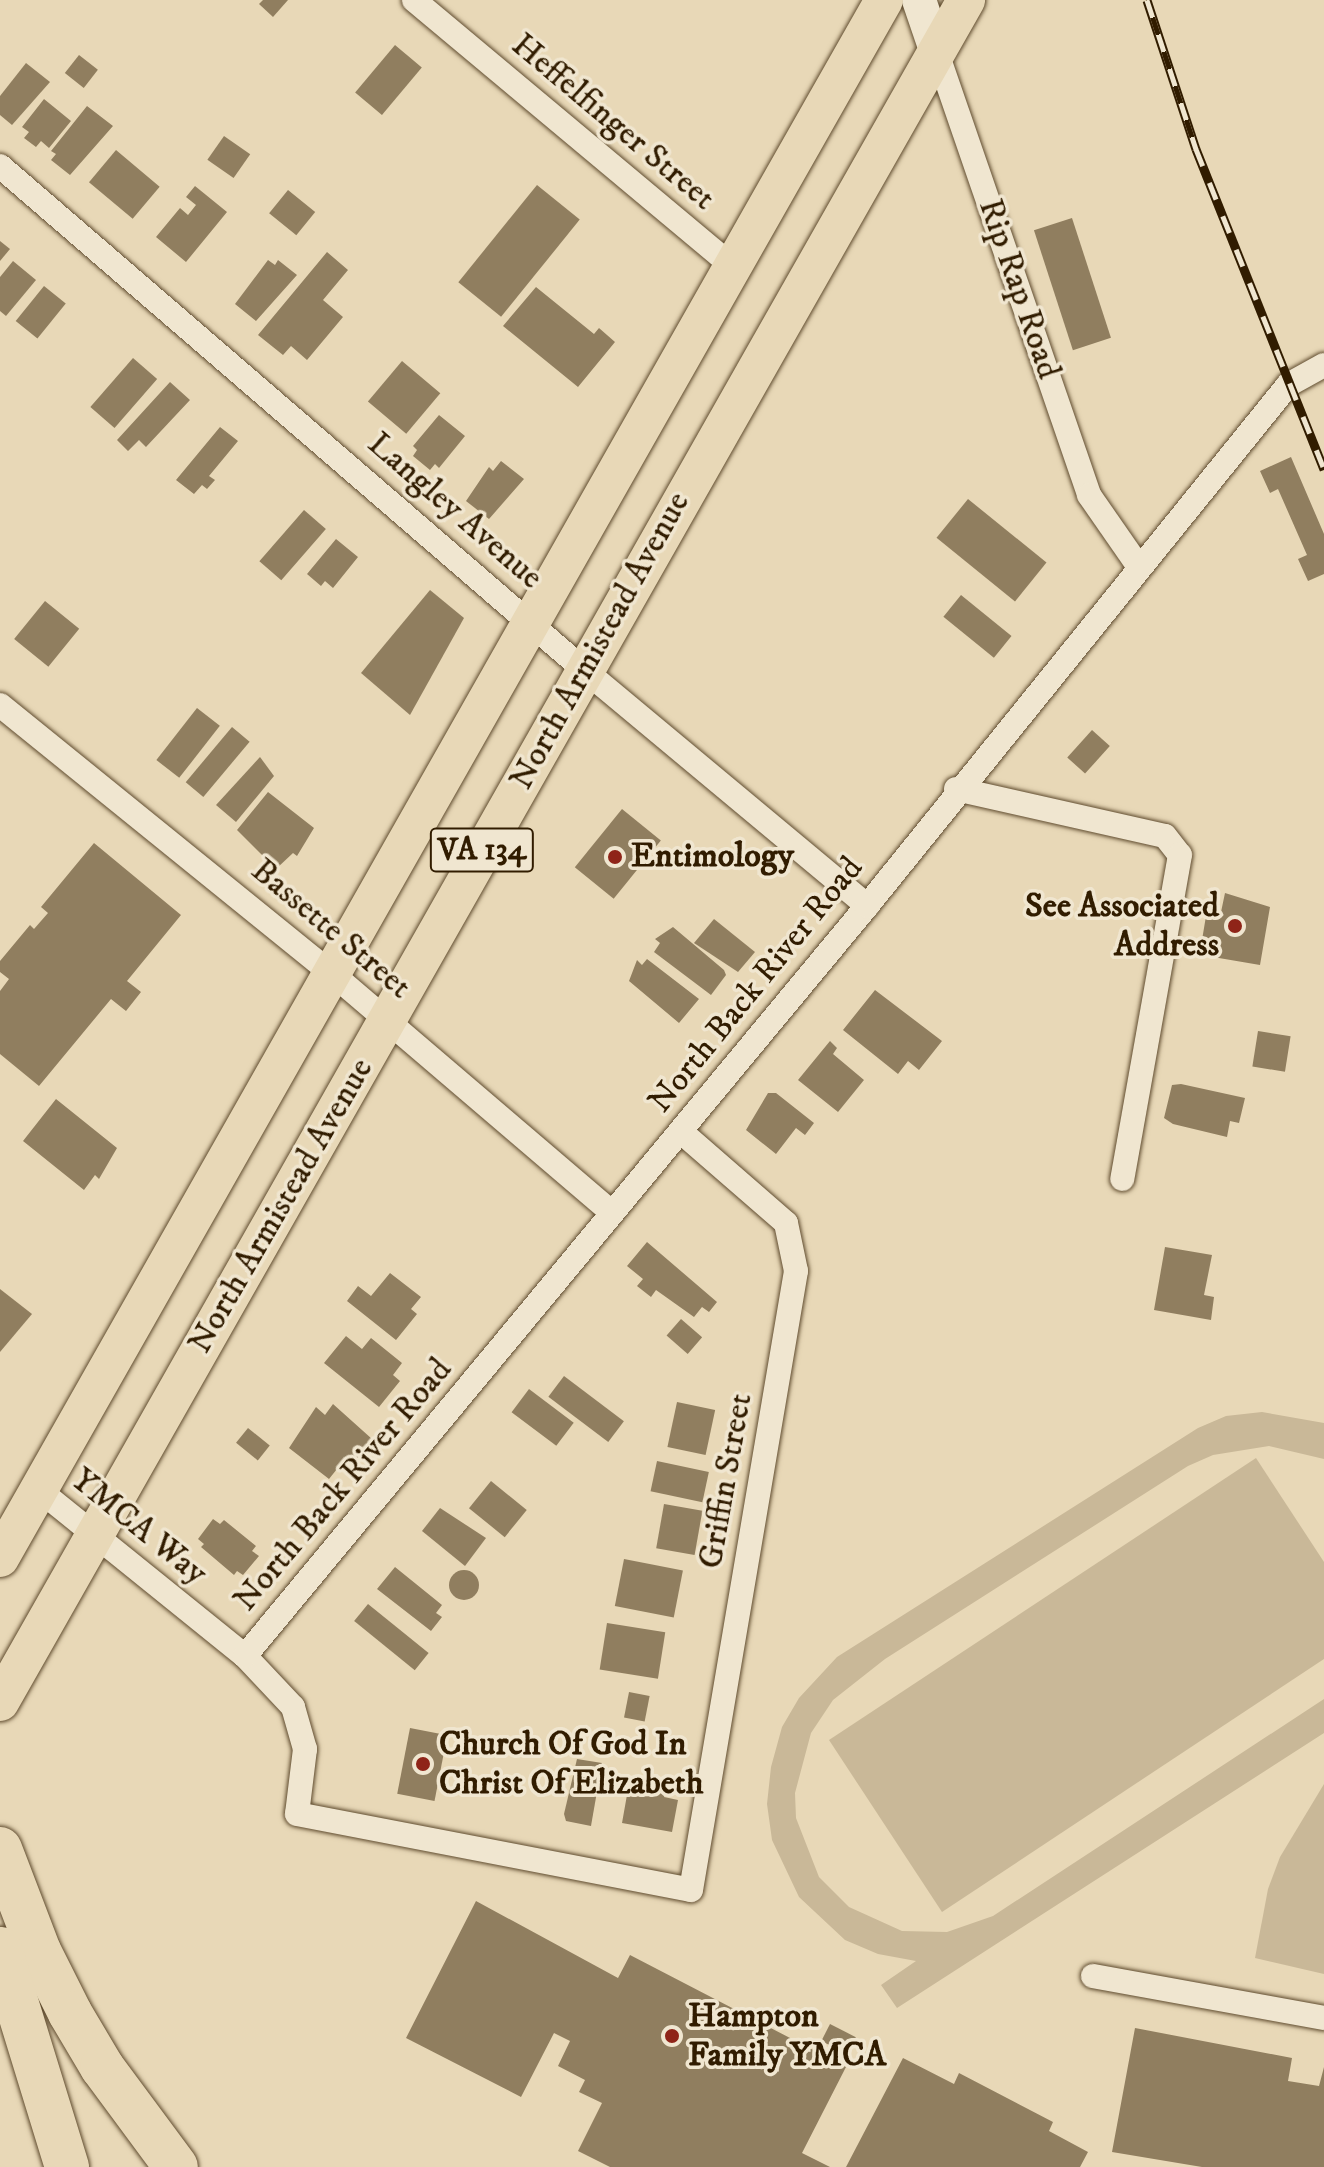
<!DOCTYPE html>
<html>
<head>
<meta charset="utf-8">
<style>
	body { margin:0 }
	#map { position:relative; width:1324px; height:2167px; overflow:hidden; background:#e8d8b7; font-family:"IM FELL DW Pica",serif }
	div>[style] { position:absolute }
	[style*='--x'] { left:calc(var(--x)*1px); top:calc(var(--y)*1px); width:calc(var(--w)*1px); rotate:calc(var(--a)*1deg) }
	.green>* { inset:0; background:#c9b898 }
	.building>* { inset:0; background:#907e5f; transform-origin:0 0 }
	.round { border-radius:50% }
	.roads { filter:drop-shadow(0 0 2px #5f4b2e) drop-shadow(0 0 2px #5f4b2e) }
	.street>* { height:24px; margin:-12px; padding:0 12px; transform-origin:12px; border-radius:12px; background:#f0e6d0 }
	.secondary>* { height:34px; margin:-17px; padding:0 17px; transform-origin:17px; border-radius:17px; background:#f0e6d0 }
	.primary>* { height:38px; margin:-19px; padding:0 19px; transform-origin:19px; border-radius:19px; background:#e8d8b7 }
	.highway>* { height:44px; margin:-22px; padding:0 22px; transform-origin:22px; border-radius:22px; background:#e8d8b7 }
	.rail>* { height:9px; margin-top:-4.5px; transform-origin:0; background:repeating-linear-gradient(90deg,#f0e6d0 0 18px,#311c00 0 36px); box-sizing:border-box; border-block:2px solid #311c00 }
	.dots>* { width:22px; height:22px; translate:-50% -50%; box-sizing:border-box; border:4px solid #f0e6d0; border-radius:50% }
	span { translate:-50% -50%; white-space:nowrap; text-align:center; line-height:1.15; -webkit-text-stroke:7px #f0e6d0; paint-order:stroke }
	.shield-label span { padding:2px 6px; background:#f0e6d0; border:2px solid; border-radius:6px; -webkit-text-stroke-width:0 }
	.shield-label { font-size:32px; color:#311c00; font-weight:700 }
	.street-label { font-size:34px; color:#311c00 }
	.poi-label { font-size:34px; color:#311c00; font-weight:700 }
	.left { translate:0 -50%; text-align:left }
	.right { translate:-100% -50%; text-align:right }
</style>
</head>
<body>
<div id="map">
	<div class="green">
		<i style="clip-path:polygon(1262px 1412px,1324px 1423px,1324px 1459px,1269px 1446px,1213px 1455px,1188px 1466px,885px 1659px,833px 1700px,811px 1733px,795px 1793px,796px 1818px,819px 1877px,849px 1907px,902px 1931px,947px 1932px,993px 1916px,1324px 1699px,1324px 1733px,897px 2008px,881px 1985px,916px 1961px,878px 1954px,845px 1940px,799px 1897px,772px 1840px,767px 1804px,771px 1767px,782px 1727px,799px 1698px,837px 1657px,1198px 1428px,1226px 1416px)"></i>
		<i style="clip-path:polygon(1256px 1458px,1324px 1562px,1324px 1659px,942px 1912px,829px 1740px)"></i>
		<i style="clip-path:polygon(1324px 1784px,1324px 1974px,1255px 1958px,1268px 1889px,1280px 1857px)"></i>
	</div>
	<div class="building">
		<i style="clip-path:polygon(263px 0,288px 0,273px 17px,259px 4px)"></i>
		<i style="left:395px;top:45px;width:35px;height:62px;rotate:40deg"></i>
		<i style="left:79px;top:55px;width:24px;height:23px;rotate:38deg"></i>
		<i style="clip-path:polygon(26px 63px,50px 82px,12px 125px,0 115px,0 96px)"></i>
		<i style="clip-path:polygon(44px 99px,71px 121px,49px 148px,41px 141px,36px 147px,24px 138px,29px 132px,22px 127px)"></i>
		<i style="clip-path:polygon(87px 106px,113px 126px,70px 175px,51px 160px,56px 154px,51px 151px)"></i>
		<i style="left:224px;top:136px;width:32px;height:29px;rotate:35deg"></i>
		<i style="left:116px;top:150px;width:57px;height:42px;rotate:40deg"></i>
		<i style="left:537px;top:185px;width:55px;height:125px;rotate:39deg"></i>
		<i style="clip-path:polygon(195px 186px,227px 212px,186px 262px,156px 237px,180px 208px,188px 215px,196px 205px,186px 197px)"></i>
		<i style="left:288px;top:190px;width:35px;height:30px;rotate:39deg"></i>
		<i style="left:1072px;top:218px;width:126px;height:40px;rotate:72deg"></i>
		<i style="clip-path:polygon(0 241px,10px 249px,0 261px)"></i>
		<i style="clip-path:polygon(327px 252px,348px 270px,323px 300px,343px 317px,307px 360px,291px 346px,283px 355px,258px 335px)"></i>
		<i style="clip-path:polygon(268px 260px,275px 265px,278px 260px,297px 275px,256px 321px,235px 304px)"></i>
		<i style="clip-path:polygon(13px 261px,36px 280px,6px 316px,0 311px,0 277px)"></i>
		<i style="left:44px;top:286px;width:28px;height:45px;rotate:39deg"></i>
		<i style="clip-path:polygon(536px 287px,594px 334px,599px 328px,615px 342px,578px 387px,503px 326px)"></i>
		<i style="left:133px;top:358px;width:32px;height:65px;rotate:41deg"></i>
		<i style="left:402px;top:361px;width:50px;height:53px;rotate:40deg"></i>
		<i style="clip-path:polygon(170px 382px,190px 400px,146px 447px,139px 440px,128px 451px,117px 440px)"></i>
		<i style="clip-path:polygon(439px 415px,465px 436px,439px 468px,435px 464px,430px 470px,413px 456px,417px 450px,413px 446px)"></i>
		<i style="clip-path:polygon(220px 427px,238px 441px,209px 476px,215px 480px,207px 489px,202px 485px,194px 494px,176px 480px)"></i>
		<i style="clip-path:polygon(1291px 457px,1324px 534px,1324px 574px,1308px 581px,1298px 559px,1307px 555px,1278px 489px,1270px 493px,1260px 471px)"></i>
		<i style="clip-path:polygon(501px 461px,524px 479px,489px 519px,466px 501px,489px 467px,493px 471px)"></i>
		<i style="left:968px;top:499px;width:101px;height:50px;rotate:39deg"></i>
		<i style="left:304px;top:510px;width:29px;height:68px;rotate:41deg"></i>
		<i style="clip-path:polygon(336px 539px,358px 557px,333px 588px,325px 581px,321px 586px,307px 574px)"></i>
		<i style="clip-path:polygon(430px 590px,464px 618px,410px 715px,361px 673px)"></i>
		<i style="left:961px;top:595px;width:65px;height:28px;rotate:39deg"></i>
		<i style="left:45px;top:601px;width:44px;height:49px;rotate:39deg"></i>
		<i style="left:197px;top:708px;width:29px;height:66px;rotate:38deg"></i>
		<i style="left:232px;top:727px;width:23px;height:72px;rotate:40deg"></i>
		<i style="left:1092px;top:730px;width:24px;height:37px;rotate:42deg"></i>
		<i style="clip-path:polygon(260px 757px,274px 776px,236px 822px,216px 805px)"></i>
		<i style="clip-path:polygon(268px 792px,314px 828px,297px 856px,293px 853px,276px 869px,237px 830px)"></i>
		<i style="left:622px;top:809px;width:50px;height:75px;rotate:39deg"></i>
		<i style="clip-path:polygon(94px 843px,181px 915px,127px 981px,141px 992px,126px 1011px,111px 999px,39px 1086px,0 1054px,0 991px,9px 979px,0 972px,0 961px,30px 925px,34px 929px,48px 913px,41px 907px)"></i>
		<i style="clip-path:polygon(1225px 893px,1270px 907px,1260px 965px,1213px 957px,1216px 942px,1202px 940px,1207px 910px,1221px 912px)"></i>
		<i style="clip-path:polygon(714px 919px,755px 952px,738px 972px,694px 943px)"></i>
		<i style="clip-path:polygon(673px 927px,724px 970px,726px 975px,711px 995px,654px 952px,660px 943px,655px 939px)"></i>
		<i style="clip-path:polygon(647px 959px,699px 999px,679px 1023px,629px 981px,637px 960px,642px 965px)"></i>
		<i style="clip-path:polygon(875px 990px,942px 1041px,919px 1070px,908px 1061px,898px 1074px,843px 1030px)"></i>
		<i style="left:1258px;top:1031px;width:33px;height:36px;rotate:9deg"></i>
		<i style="clip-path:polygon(830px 1041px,837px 1048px,833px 1054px,864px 1080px,838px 1112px,798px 1080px)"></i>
		<i style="clip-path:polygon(1181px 1084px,1245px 1098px,1239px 1123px,1230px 1121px,1227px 1137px,1173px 1124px,1164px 1118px,1172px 1085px)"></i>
		<i style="clip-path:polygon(768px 1093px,776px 1093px,814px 1123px,805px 1135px,796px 1128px,776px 1154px,746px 1130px)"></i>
		<i style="clip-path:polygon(56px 1099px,117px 1148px,99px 1179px,95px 1175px,84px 1190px,23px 1141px)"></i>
		<i style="clip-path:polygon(647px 1242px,717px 1302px,709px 1312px,702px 1307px,694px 1317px,656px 1290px,651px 1297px,637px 1286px,643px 1279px,627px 1266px)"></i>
		<i style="clip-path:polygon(1165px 1247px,1212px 1255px,1204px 1295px,1214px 1297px,1211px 1320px,1154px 1310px)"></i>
		<i style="clip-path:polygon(390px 1273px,421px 1297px,411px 1309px,417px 1314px,396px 1340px,347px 1301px,358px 1286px,371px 1296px)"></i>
		<i style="clip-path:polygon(0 1289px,32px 1314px,0 1352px)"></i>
		<i style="left:681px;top:1319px;width:28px;height:22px;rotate:41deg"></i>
		<i style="clip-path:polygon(346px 1336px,362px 1349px,371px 1338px,402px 1363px,393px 1375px,400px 1381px,379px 1407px,324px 1363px)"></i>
		<i style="left:564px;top:1376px;width:75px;height:26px;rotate:37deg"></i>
		<i style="left:529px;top:1389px;width:56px;height:29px;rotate:37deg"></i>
		<i style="left:677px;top:1402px;width:39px;height:46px;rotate:12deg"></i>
		<i style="clip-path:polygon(333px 1404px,372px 1439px,353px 1464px,345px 1459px,329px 1479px,289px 1448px,316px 1407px,325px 1415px)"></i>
		<i style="left:248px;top:1428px;width:28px;height:19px;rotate:39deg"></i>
		<i style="left:657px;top:1461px;width:53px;height:31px;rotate:12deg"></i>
		<i style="left:491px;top:1481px;width:46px;height:35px;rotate:39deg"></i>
		<i style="left:664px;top:1504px;width:39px;height:45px;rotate:10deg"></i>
		<i style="clip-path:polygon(440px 1508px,486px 1538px,465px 1566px,422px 1531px)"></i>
		<i style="clip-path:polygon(213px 1519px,220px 1524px,224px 1520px,256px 1546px,252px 1551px,259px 1556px,243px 1575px,237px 1571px,234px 1575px,201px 1547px,204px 1544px,198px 1539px)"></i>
		<i style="left:624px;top:1559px;width:60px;height:48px;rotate:11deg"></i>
		<i style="clip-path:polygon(395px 1567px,442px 1605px,436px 1613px,442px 1617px,431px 1631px,377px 1589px)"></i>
		<i class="round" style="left:449px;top:1570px;width:30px;height:30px"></i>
		<i style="left:368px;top:1604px;width:78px;height:22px;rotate:39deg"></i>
		<i style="left:607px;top:1623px;width:59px;height:47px;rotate:9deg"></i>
		<i style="left:629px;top:1692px;width:21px;height:26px;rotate:11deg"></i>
		<i style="left:410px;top:1728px;width:38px;height:67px;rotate:11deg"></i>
		<i style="clip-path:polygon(577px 1759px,602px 1763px,591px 1826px,566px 1821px,564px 1814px)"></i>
		<i style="clip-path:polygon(630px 1778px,666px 1784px,664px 1797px,678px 1800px,672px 1832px,622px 1823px)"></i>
		<i style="clip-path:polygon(476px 1901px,618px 1978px,630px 1955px,846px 2067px,802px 2153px,830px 2167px,610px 2167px,578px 2151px,602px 2103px,579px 2092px,585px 2080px,558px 2066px,570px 2041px,554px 2033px,521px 2097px,406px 2038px)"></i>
		<i style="left:830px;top:2024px;width:29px;height:19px;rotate:27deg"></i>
		<i style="clip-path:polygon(1135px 2028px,1292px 2058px,1288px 2081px,1319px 2086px,1324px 2067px,1324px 2167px,1202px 2167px,1112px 2152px)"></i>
		<i style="clip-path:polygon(903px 2058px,954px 2084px,959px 2073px,1053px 2122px,1049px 2131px,1088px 2152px,1080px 2167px,846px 2167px)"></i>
	</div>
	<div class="roads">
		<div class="street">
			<i style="--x:414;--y:0;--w:415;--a:39.9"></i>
			<i style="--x:937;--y:53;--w:467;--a:71"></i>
			<i style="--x:1089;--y:495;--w:88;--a:55.2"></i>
			<i style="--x:0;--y:166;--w:770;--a:40.79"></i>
			<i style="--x:583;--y:669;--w:370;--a:39.8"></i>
			<i style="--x:0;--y:705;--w:423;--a:39"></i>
			<i style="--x:329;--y:971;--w:372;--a:40.5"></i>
			<i style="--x:956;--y:789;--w:214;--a:12.7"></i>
			<i style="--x:1165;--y:836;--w:24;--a:52"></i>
			<i style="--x:1180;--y:855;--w:329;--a:100.1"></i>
			<i style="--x:38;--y:1489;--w:266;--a:38.9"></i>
			<i style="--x:245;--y:1656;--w:70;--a:46.7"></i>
			<i style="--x:293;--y:1707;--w:44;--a:74.1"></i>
			<i style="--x:305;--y:1749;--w:65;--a:97"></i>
			<i style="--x:297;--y:1814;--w:401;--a:10.9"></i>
			<i style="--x:691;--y:1890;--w:628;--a:-80.37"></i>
			<i style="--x:796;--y:1271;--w:49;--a:-101.8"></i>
			<i style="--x:786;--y:1223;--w:140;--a:-139"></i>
			<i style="--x:245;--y:1656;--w:974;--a:-50.33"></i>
			<i style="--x:867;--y:906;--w:670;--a:-51.06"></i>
			<i style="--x:1288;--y:385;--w:41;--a:-29.1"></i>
			<i style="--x:1093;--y:1976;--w:235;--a:10.3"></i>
		</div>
		<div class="secondary">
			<i style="--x:919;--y:0;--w:56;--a:71.2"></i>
		</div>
		<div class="primary">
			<i style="--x:0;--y:1558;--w:1791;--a:-60.43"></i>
			<i style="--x:0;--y:1702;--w:1957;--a:-60.42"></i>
		</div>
		<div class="highway">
			<i style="--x:0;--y:1849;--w:109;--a:69.1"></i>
			<i style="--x:39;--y:1951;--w:69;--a:63.4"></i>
			<i style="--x:70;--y:2013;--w:63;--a:59.3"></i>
			<i style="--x:102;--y:2067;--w:124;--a:53.5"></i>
			<i style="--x:0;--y:1949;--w:228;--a:72.9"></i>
		</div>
	</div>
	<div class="rail">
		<i style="--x:1147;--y:0;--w:157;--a:71.8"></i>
		<i style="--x:1196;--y:149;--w:345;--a:68.2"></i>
	</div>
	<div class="dots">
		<i style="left:615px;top:857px;background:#8f2418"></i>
		<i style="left:1235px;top:926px;background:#8f2418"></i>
		<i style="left:423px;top:1764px;background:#8f2418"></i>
		<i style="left:672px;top:2036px;background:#8f2418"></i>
	</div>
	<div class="shield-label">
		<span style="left:482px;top:850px">VA 134</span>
	</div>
	<div class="street-label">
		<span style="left:613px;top:122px;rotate:40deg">Heffelfinger Street</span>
		<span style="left:1019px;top:289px;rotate:71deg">Rip Rap Road</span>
		<span style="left:455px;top:511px;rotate:41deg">Langley Avenue</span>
		<span style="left:600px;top:641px;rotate:-61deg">North Armistead Avenue</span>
		<span style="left:331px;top:929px;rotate:40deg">Bassette Street</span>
		<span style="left:756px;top:985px;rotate:-51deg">North Back River Road</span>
		<span style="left:281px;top:1206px;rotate:-60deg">North Armistead Avenue</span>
		<span style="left:726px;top:1481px;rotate:-80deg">Griffin Street</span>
		<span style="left:343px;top:1485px;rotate:-50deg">North Back River Road</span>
		<span style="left:139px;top:1527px;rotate:39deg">YMCA Way</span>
	</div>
	<div class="poi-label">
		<span class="left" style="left:631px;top:857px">Entimology</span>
		<span class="right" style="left:1219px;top:926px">See Associated<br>Address</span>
		<span class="left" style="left:439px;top:1764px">Church Of God In<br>Christ Of Elizabeth</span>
		<span class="left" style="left:688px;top:2036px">Hampton<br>Family YMCA</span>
	</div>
</div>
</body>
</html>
